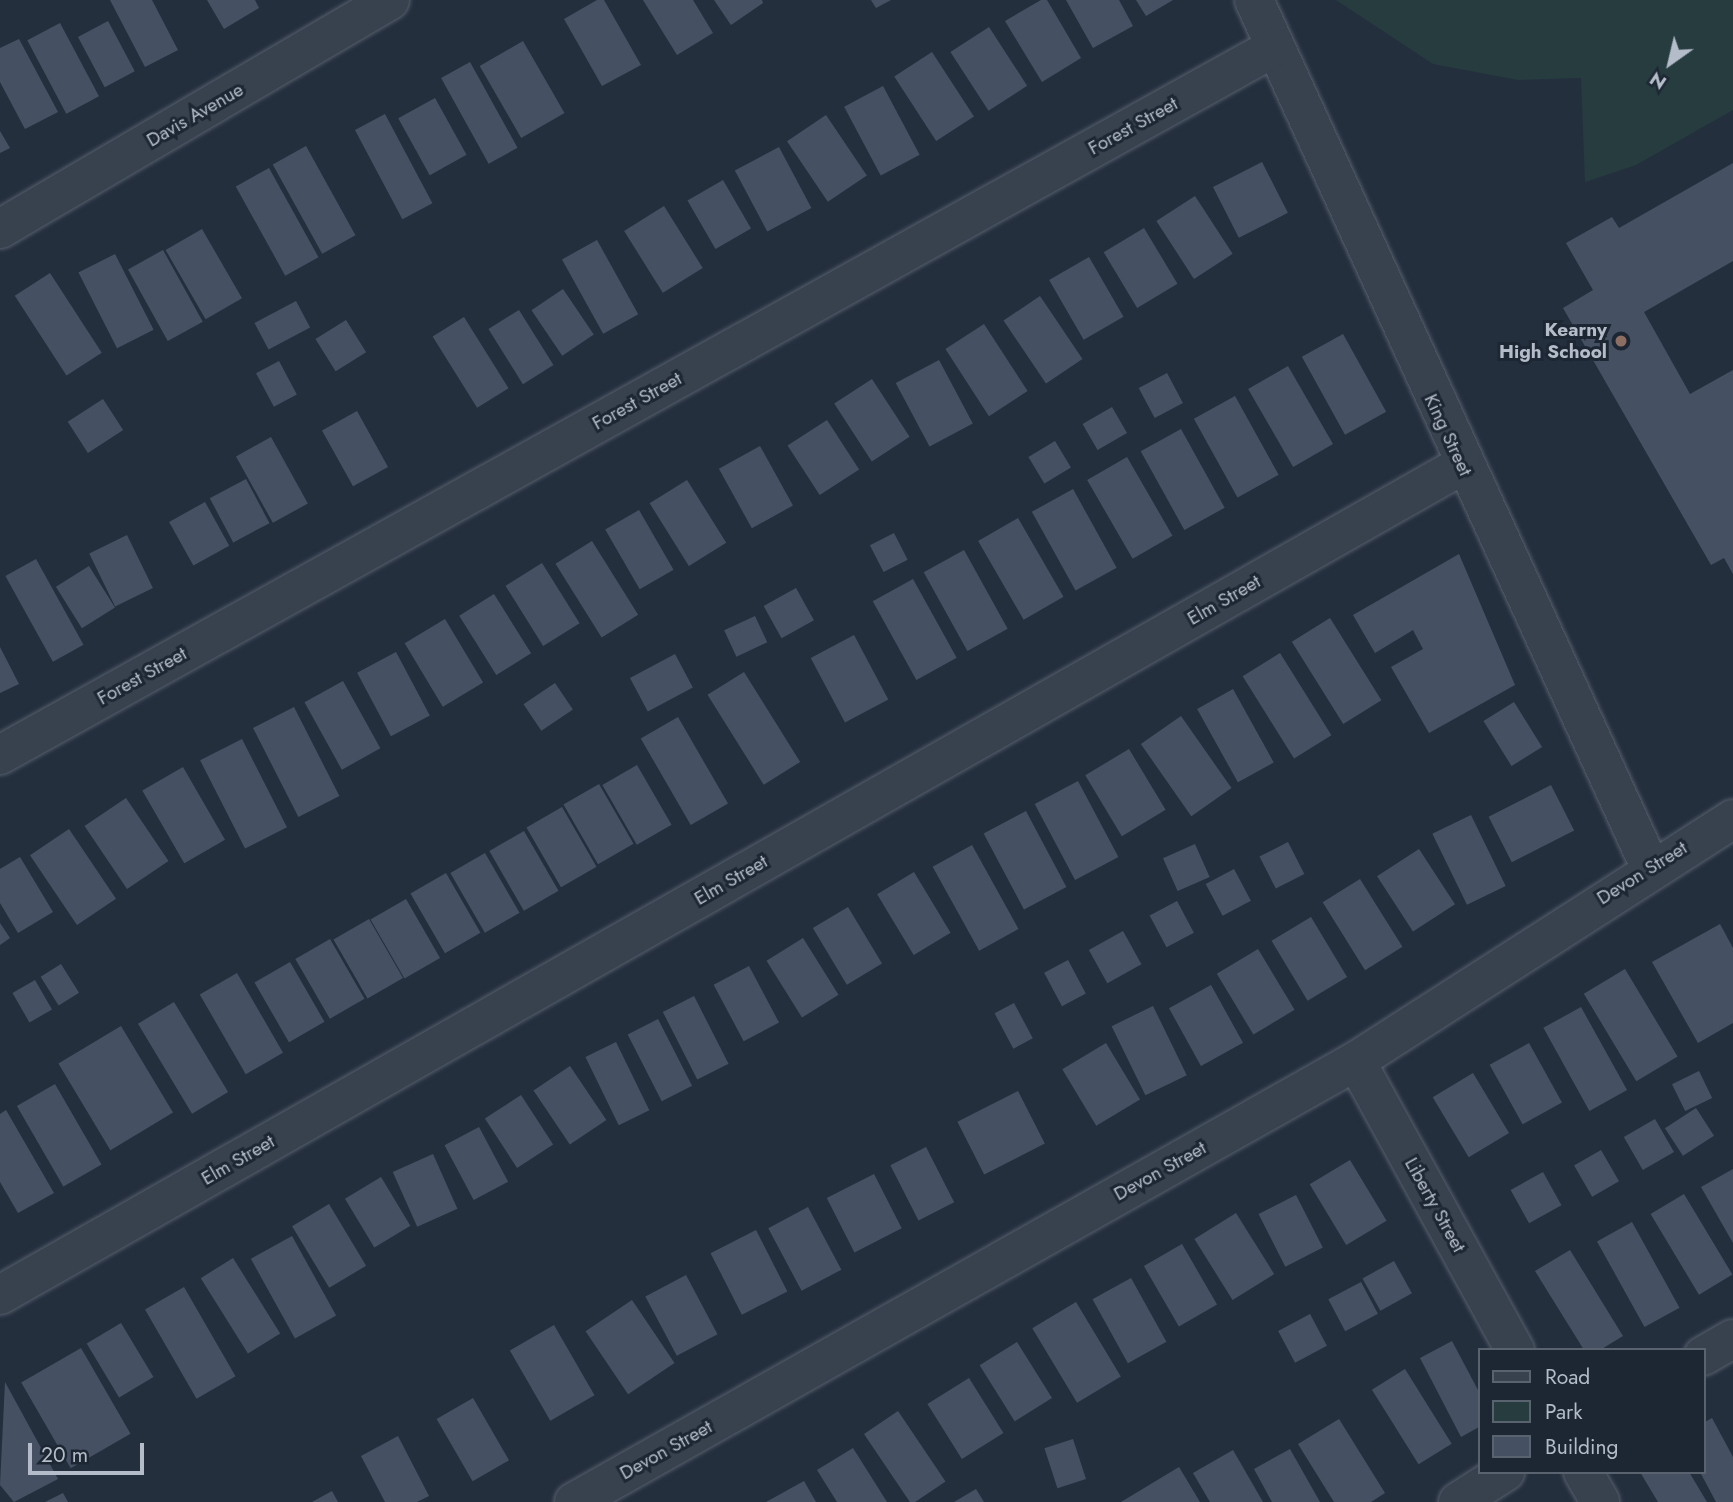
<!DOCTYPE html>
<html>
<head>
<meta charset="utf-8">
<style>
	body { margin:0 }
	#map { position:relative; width:1733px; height:1502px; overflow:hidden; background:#242f3e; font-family:Jost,sans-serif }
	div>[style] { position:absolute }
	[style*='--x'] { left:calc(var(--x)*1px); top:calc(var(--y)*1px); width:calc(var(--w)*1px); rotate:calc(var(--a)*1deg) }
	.green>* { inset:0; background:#263c3f }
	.building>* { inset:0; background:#455162; transform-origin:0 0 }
	.roads { filter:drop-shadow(0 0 2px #565f6c) drop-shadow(0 0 2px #565f6c) }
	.minor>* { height:38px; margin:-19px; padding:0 19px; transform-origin:19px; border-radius:19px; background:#38414e }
	.tertiary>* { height:38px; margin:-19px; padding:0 19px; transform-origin:19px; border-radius:19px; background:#38414e }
	.dots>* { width:19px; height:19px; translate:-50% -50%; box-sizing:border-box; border:4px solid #1d2633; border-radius:50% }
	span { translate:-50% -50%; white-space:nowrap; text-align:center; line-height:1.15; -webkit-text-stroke:6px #1d2633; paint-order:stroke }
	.street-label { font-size:19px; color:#b4bcc9 }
	.poi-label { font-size:19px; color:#b4bcc9; font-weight:700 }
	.right { translate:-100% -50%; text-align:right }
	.legend { position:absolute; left:1478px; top:1348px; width:228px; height:126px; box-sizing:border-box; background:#1d2633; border:2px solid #59626f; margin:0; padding:9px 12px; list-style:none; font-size:21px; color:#b4bcc9 }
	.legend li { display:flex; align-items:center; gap:14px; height:35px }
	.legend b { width:35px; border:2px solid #59626f }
	.north { position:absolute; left:1635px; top:28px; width:70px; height:70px; -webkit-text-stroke:5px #1d2633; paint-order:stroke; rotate:214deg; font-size:19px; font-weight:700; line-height:28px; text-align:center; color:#b4bcc9 }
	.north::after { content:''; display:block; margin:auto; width:24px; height:32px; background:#b4bcc9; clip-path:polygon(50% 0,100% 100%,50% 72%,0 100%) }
	.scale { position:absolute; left:28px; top:1443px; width:116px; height:32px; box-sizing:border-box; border:4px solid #b4bcc9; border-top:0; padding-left:9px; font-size:21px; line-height:24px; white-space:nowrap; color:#b4bcc9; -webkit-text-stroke:5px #1d2633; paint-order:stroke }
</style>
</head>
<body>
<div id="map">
	<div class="green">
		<i style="clip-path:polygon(1336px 0,1733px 0,1733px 110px,1636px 165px,1585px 182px,1581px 78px,1518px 80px,1433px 64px)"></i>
	</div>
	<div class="building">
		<i style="clip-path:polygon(110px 0,152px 0,178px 50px,145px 67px)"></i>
		<i style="clip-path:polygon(207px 0,255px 0,259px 8px,224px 29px)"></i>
		<i style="clip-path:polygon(597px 0,604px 0,641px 65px,602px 86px,564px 19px)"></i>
		<i style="clip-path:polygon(643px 0,693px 0,713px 33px,677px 55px)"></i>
		<i style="clip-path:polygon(714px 0,762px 0,763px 3px,731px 25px)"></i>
		<i style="clip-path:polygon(871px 0,891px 0,876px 8px)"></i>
		<i style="clip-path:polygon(1041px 0,1047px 0,1081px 58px,1042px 82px,1005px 21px)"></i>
		<i style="clip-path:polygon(1066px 0,1119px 0,1133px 26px,1093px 48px)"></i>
		<i style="clip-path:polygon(1136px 0,1173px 0,1146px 16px)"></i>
		<i style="left:108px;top:21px;width:57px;height:34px;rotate:62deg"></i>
		<i style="left:60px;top:23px;width:83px;height:37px;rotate:62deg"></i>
		<i style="left:989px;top:27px;width:70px;height:46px;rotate:57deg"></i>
		<i style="clip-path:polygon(19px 39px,58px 112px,25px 129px,0 82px,0 48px)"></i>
		<i style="left:523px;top:41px;width:83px;height:50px;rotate:60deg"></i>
		<i style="left:932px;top:52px;width:77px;height:45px;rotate:57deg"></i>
		<i style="left:470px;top:62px;width:98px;height:33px;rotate:61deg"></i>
		<i style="left:883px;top:86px;width:78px;height:44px;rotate:62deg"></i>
		<i style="left:435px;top:98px;width:65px;height:42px;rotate:61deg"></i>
		<i style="left:385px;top:114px;width:101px;height:34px;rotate:62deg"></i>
		<i style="left:826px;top:115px;width:73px;height:47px;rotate:56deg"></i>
		<i style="clip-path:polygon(0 131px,10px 148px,0 153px)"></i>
		<i style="left:306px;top:146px;width:102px;height:38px;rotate:61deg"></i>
		<i style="left:779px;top:147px;width:69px;height:50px;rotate:62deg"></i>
		<i style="left:1262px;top:162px;width:57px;height:55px;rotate:63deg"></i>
		<i style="clip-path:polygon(1733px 163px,1733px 261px,1644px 312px,1690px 394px,1733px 370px,1733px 574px,1724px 558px,1711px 565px,1563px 308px,1593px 290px,1566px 243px,1612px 217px,1619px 228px)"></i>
		<i style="left:269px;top:168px;width:102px;height:38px;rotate:61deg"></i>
		<i style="left:723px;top:180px;width:56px;height:41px;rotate:60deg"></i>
		<i style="left:1195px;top:196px;width:69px;height:46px;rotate:57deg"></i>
		<i style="left:664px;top:206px;width:73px;height:47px;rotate:58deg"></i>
		<i style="left:1144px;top:228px;width:65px;height:47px;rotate:59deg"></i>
		<i style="left:202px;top:229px;width:80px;height:42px;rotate:60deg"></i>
		<i style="left:597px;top:240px;width:85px;height:40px;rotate:61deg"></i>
		<i style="left:163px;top:250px;width:82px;height:40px;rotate:61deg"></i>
		<i style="left:115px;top:254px;width:85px;height:41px;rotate:63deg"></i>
		<i style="left:1089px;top:257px;width:69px;height:46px;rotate:60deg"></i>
		<i style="left:50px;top:273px;width:95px;height:42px;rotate:57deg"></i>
		<i style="left:563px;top:289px;width:55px;height:38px;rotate:56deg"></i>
		<i style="left:1040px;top:296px;width:76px;height:44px;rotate:56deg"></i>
		<i style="left:296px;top:301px;width:30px;height:47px;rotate:62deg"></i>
		<i style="left:519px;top:310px;width:65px;height:36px;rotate:58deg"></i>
		<i style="left:464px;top:317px;width:84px;height:37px;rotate:58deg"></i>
		<i style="left:346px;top:320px;width:38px;height:36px;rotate:58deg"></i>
		<i style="left:984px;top:324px;width:80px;height:46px;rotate:57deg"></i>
		<i style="left:1343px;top:334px;width:89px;height:47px;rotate:61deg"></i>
		<i style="left:939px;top:360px;width:72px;height:49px;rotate:62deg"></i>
		<i style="left:279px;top:361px;width:38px;height:26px;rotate:62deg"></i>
		<i style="left:1288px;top:366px;width:90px;height:46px;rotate:60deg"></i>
		<i style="left:1167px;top:373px;width:34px;height:32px;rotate:62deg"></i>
		<i style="left:872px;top:379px;width:69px;height:45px;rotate:57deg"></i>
		<i style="left:1235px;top:396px;width:90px;height:47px;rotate:61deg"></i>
		<i style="left:103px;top:399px;width:37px;height:42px;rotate:57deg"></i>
		<i style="left:1112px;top:407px;width:30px;height:34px;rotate:60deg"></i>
		<i style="left:357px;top:411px;width:64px;height:40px;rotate:61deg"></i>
		<i style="left:827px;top:420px;width:59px;height:47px;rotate:57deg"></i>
		<i style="left:1181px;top:429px;width:90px;height:46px;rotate:61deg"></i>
		<i style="left:271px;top:437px;width:76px;height:40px;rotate:61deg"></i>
		<i style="left:1055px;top:441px;width:31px;height:31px;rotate:59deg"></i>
		<i style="left:760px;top:446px;width:68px;height:47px;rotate:61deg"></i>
		<i style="left:1127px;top:457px;width:91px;height:46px;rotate:60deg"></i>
		<i style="left:246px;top:479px;width:50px;height:41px;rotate:62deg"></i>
		<i style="left:687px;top:480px;width:74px;height:44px;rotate:58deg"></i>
		<i style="left:1073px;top:489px;width:90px;height:47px;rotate:61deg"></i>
		<i style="left:205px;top:502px;width:50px;height:41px;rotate:61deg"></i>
		<i style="left:639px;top:510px;width:69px;height:39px;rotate:60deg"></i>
		<i style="left:1018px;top:518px;width:91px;height:46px;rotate:60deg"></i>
		<i style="left:894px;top:533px;width:30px;height:27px;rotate:63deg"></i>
		<i style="left:127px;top:535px;width:59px;height:42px;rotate:64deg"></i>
		<i style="left:592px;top:541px;width:87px;height:43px;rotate:58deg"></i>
		<i style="left:964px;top:550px;width:90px;height:46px;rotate:61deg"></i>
		<i style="clip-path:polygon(1459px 554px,1515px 685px,1429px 733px,1391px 667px,1423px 649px,1413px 630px,1375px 653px,1353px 615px)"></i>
		<i style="left:36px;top:559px;width:98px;height:35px;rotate:61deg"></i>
		<i style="left:542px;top:563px;width:71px;height:43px;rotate:58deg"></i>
		<i style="left:89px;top:566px;width:49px;height:39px;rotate:58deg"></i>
		<i style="left:913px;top:579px;width:90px;height:46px;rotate:61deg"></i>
		<i style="left:796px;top:588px;width:37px;height:37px;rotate:61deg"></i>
		<i style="left:494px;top:594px;width:70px;height:41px;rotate:58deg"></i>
		<i style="left:755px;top:616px;width:29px;height:34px;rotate:65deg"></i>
		<i style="left:1330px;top:618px;width:97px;height:45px;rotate:58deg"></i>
		<i style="left:445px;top:619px;width:74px;height:47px;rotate:59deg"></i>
		<i style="left:854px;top:635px;width:73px;height:49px;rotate:62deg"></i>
		<i style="clip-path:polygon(0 647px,19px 684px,0 693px)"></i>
		<i style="left:396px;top:652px;width:72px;height:44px;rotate:62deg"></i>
		<i style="left:1280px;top:653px;width:97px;height:44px;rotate:58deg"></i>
		<i style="left:675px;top:654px;width:38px;height:51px;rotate:62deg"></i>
		<i style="left:744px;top:672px;width:106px;height:43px;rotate:58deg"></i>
		<i style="left:343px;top:681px;width:77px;height:44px;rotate:61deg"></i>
		<i style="left:555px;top:683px;width:32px;height:38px;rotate:56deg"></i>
		<i style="left:1233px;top:689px;width:84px;height:41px;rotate:61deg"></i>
		<i style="left:1514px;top:702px;width:53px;height:36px;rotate:58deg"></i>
		<i style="left:294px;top:707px;width:100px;height:46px;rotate:63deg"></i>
		<i style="left:1181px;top:716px;width:88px;height:49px;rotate:55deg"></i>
		<i style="left:678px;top:717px;width:100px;height:43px;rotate:60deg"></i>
		<i style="left:242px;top:739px;width:99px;height:47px;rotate:63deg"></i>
		<i style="left:1129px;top:749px;width:71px;height:51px;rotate:59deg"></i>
		<i style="left:637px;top:765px;width:69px;height:40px;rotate:60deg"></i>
		<i style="left:183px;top:767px;width:84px;height:47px;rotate:60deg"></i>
		<i style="left:1078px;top:781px;width:86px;height:49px;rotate:62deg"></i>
		<i style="left:599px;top:784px;width:69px;height:41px;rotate:60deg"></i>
		<i style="left:1551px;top:785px;width:51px;height:70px;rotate:63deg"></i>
		<i style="left:126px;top:798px;width:76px;height:50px;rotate:56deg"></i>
		<i style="left:562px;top:807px;width:69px;height:41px;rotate:60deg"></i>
		<i style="left:1026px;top:811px;width:86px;height:48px;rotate:62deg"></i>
		<i style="left:1471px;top:815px;width:79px;height:43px;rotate:64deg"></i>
		<i style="left:69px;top:829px;width:84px;height:47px;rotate:56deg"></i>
		<i style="left:524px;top:831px;width:69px;height:40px;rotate:60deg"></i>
		<i style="left:1288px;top:842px;width:36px;height:32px;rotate:63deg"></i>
		<i style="left:1195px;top:844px;width:36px;height:35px;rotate:66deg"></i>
		<i style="left:972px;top:845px;width:96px;height:45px;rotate:61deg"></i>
		<i style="left:1419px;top:849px;width:66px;height:50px;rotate:57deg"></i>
		<i style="left:485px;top:853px;width:69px;height:40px;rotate:60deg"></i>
		<i style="clip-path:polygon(20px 857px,53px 912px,18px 933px,0 903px,0 869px)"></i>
		<i style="left:1234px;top:869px;width:36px;height:32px;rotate:62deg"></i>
		<i style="left:914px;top:872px;width:71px;height:43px;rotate:59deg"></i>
		<i style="left:446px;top:873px;width:69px;height:41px;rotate:60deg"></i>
		<i style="left:1360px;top:879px;width:80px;height:44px;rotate:58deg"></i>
		<i style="left:406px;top:899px;width:68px;height:41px;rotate:60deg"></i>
		<i style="left:1177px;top:901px;width:36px;height:31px;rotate:62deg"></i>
		<i style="left:848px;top:907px;width:66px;height:41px;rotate:59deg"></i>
		<i style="left:1311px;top:917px;width:70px;height:46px;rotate:59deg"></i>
		<i style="left:369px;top:919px;width:68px;height:41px;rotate:60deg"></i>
		<i style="clip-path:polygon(0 923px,10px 938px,0 945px)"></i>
		<i style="clip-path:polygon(1720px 924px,1733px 948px,1733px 1023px,1698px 1043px,1652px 962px)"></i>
		<i style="left:1123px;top:931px;width:38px;height:39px;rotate:61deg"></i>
		<i style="left:803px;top:938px;width:67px;height:43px;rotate:58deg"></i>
		<i style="left:330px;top:939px;width:69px;height:40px;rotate:60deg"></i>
		<i style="left:1258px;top:949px;width:71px;height:48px;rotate:59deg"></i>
		<i style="left:1068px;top:960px;width:38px;height:27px;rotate:62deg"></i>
		<i style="left:290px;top:962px;width:69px;height:41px;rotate:60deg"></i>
		<i style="left:61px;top:964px;width:34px;height:24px;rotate:58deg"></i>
		<i style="left:749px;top:966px;width:64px;height:40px;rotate:62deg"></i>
		<i style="left:1625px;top:969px;width:102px;height:48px;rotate:59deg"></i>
		<i style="left:237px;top:973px;width:92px;height:43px;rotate:60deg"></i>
		<i style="left:35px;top:980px;width:34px;height:26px;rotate:60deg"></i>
		<i style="left:1211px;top:985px;width:66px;height:48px;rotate:61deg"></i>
		<i style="left:694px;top:996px;width:76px;height:35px;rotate:63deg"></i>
		<i style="left:174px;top:1002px;width:105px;height:42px;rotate:59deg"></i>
		<i style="left:1014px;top:1003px;width:40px;height:22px;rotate:62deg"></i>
		<i style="left:1153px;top:1006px;width:77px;height:46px;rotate:64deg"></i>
		<i style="left:1581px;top:1007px;width:95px;height:43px;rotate:61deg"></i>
		<i style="left:658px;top:1019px;width:75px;height:34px;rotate:63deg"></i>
		<i style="left:121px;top:1026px;width:101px;height:73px;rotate:59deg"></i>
		<i style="left:616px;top:1042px;width:76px;height:34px;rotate:64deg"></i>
		<i style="left:1106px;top:1043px;width:66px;height:51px;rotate:59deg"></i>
		<i style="left:1529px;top:1043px;width:68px;height:45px;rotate:61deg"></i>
		<i style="left:570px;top:1066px;width:65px;height:44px;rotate:56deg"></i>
		<i style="left:1699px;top:1071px;width:30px;height:30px;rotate:64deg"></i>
		<i style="left:1473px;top:1073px;width:70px;height:47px;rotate:59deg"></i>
		<i style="left:55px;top:1084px;width:93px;height:44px;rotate:60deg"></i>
		<i style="left:1018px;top:1091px;width:59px;height:68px;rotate:63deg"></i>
		<i style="left:521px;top:1095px;width:59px;height:43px;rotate:57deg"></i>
		<i style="left:1696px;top:1108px;width:33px;height:37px;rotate:57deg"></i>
		<i style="clip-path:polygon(6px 1110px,54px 1193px,18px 1213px,0 1182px,0 1114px)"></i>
		<i style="left:1655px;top:1119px;width:38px;height:36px;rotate:60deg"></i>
		<i style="left:479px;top:1127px;width:62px;height:39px;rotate:62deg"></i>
		<i style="left:926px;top:1147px;width:62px;height:40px;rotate:63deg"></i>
		<i style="left:1601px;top:1150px;width:36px;height:31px;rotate:60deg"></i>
		<i style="left:433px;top:1154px;width:60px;height:44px;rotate:66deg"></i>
		<i style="left:1350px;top:1160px;width:71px;height:47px;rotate:59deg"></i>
		<i style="clip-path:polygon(1733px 1169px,1733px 1243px,1701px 1187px)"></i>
		<i style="left:1543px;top:1172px;width:38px;height:37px;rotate:61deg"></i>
		<i style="left:874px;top:1174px;width:61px;height:53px;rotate:63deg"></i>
		<i style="left:381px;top:1177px;width:57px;height:42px;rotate:59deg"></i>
		<i style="left:1684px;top:1194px;width:94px;height:39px;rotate:59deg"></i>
		<i style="left:1296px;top:1195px;width:59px;height:42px;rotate:63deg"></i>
		<i style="left:329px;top:1204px;width:72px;height:43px;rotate:59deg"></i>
		<i style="left:808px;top:1207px;width:71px;height:45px;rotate:62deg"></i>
		<i style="left:1236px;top:1213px;width:72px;height:49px;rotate:58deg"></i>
		<i style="left:1632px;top:1222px;width:98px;height:40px;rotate:61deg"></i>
		<i style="left:756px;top:1230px;width:69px;height:51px;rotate:63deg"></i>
		<i style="left:292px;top:1236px;width:91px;height:47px;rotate:61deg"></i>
		<i style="left:1182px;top:1244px;width:70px;height:44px;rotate:60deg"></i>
		<i style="clip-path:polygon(1570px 1250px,1623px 1336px,1600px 1350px,1584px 1350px,1535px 1271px)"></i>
		<i style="left:233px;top:1258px;width:89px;height:38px;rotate:58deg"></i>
		<i style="left:1394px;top:1261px;width:37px;height:36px;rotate:61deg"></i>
		<i style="left:686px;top:1275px;width:67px;height:46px;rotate:62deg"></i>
		<i style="left:1131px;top:1278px;width:73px;height:44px;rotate:61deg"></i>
		<i style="left:1361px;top:1282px;width:36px;height:37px;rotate:62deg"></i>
		<i style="left:184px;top:1287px;width:103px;height:45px;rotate:60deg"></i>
		<i style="left:632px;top:1300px;width:76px;height:56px;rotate:56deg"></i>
		<i style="left:1076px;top:1302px;width:87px;height:51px;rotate:59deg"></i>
		<i style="left:1310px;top:1314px;width:36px;height:36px;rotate:62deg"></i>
		<i style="left:121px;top:1323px;width:63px;height:40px;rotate:59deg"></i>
		<i style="left:554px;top:1325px;width:81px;height:51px;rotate:60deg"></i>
		<i style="clip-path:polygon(1452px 1341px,1479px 1392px,1479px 1427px,1461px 1437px,1420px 1358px)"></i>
		<i style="left:1017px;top:1342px;width:66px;height:44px;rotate:58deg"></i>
		<i style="left:81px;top:1348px;width:99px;height:69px;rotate:60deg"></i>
		<i style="left:1405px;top:1369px;width:88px;height:39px;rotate:58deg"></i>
		<i style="left:969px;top:1378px;width:65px;height:49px;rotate:58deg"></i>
		<i style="clip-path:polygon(5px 1382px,58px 1479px,14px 1502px,0 1485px)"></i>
		<i style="left:473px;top:1398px;width:72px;height:42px;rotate:60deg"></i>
		<i style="left:898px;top:1411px;width:85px;height:41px;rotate:56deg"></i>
		<i style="clip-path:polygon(1712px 1418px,1733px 1457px,1733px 1502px,1716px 1502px,1700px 1472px,1703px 1423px)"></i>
		<i style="clip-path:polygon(1339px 1419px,1385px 1493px,1371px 1502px,1334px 1502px,1298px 1444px)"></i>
		<i style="clip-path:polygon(398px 1436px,429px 1496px,417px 1502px,385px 1502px,361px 1456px)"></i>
		<i style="left:1073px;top:1439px;width:42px;height:30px;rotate:72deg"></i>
		<i style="clip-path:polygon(853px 1448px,887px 1502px,837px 1502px,817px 1470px)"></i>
		<i style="clip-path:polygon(1290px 1449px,1320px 1502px,1272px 1502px,1254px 1469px)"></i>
		<i style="clip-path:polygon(1233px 1450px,1263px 1502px,1210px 1502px,1193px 1473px)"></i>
		<i style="clip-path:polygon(1179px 1467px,1200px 1502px,1121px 1502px)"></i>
		<i style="clip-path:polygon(1640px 1472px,1689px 1472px,1707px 1502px,1658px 1502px)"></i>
		<i style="clip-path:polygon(804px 1481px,816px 1502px,766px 1502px)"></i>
		<i style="clip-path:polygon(976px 1489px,984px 1502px,954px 1502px)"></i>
		<i style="clip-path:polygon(332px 1491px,338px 1502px,312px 1502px)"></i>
		<i style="clip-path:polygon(63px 1493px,68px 1502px,45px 1502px)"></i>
	</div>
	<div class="roads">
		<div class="minor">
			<i style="--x:1254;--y:0;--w:953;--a:65.45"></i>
			<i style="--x:0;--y:755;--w:1458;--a:-29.04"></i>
			<i style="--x:1356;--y:1061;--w:330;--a:61.2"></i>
			<i style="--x:0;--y:1295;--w:1681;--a:-29.58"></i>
			<i style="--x:1703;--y:1356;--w:34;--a:-30"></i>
			<i style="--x:1583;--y:1472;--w:34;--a:60"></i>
			<i style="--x:574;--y:1502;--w:898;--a:-29.42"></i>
			<i style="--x:1356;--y:1061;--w:448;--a:-32.7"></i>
			<i style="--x:1458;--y:1502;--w:56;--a:-32.6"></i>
		</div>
		<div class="tertiary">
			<i style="--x:0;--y:229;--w:452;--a:-30.4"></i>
		</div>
	</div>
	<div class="dots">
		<i style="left:1621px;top:341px;background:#8d6e63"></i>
	</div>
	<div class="street-label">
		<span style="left:195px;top:115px;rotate:-30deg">Davis Avenue</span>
		<span style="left:1133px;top:126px;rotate:-29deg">Forest Street</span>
		<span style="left:637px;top:401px;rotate:-29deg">Forest Street</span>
		<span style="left:1448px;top:435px;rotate:65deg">King Street</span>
		<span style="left:1224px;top:600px;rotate:-30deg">Elm Street</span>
		<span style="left:142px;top:676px;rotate:-29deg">Forest Street</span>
		<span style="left:1642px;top:873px;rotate:-32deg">Devon Street</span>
		<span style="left:731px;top:880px;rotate:-30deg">Elm Street</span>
		<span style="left:238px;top:1160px;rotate:-30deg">Elm Street</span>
		<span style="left:1160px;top:1171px;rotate:-29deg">Devon Street</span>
		<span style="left:1435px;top:1205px;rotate:61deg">Liberty Street</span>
		<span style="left:666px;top:1450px;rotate:-29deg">Devon Street</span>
	</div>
	<div class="poi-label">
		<span class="right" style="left:1607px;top:341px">Kearny<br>High School</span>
	</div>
	<ul class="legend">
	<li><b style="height:9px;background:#38414e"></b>Road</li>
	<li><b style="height:19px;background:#263c3f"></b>Park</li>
	<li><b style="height:19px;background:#455162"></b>Building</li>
	</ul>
	<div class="north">N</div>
	<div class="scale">20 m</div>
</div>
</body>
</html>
